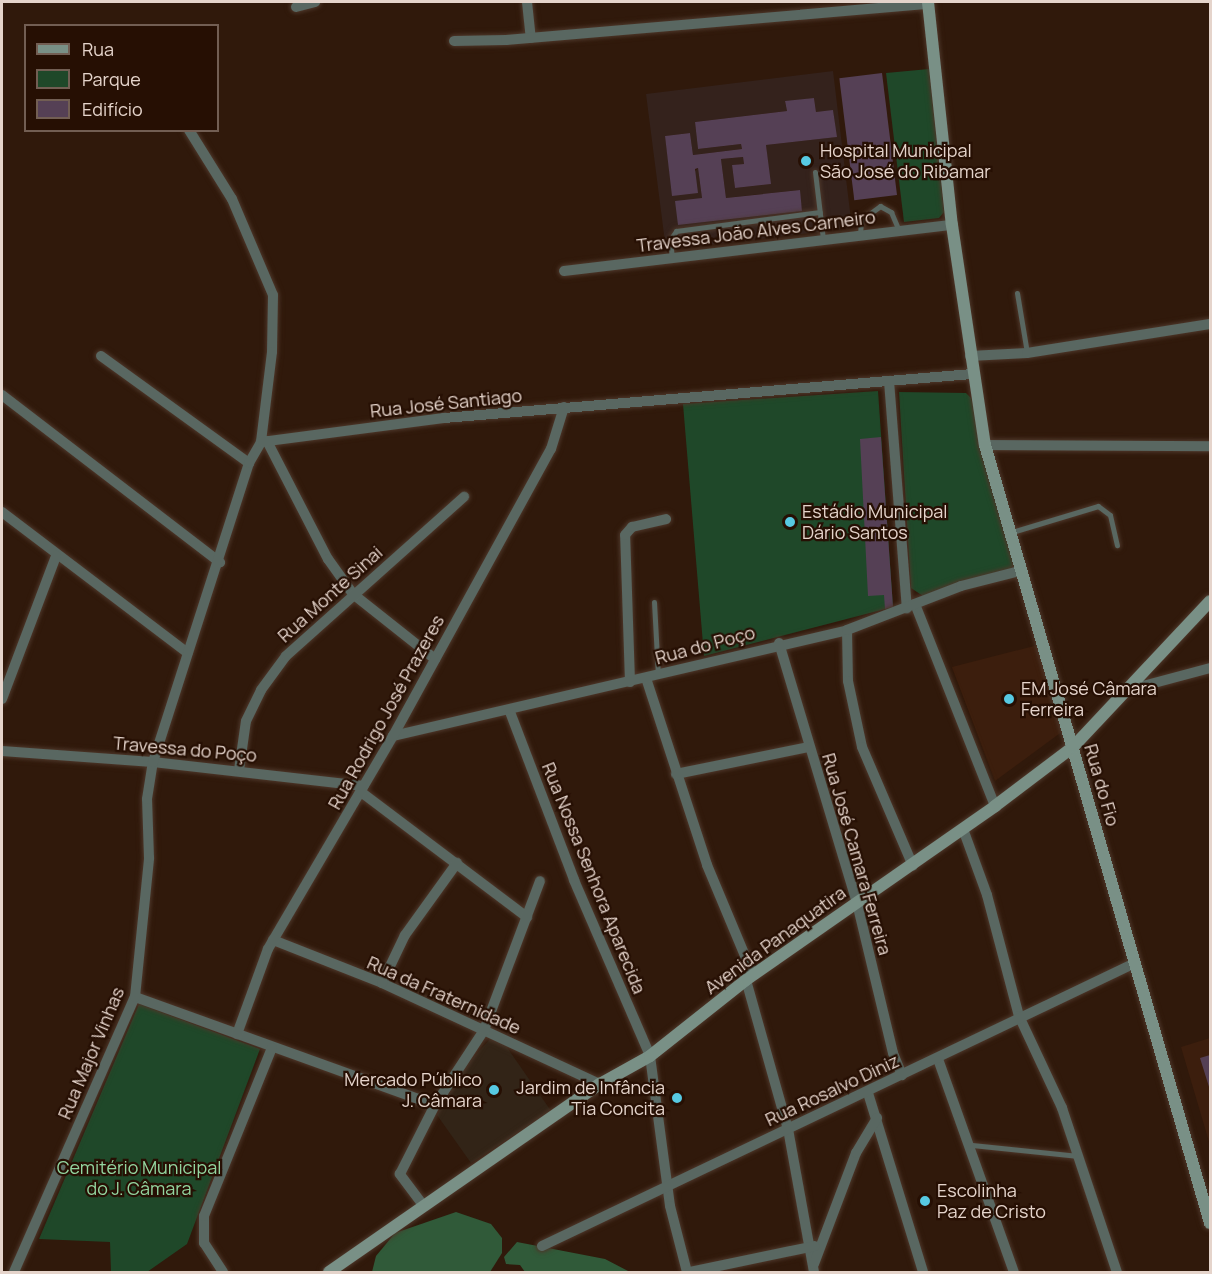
<!DOCTYPE html>
<html>
<head>
<meta charset="utf-8">
<style>
	body { margin:0 }
	#map { position:relative; width:1212px; height:1274px; overflow:hidden; background:#30190b; font-family:Manrope,sans-serif }
	div>[style] { position:absolute }
	[style*='--x'] { left:calc(var(--x)*1px); top:calc(var(--y)*1px); width:calc(var(--w)*1px); rotate:calc(var(--a)*1deg) }
	.commercial>* { inset:0; background:#322417 }
	.built>* { inset:0; background:#3c1e0d }
	.medical>* { inset:0; background:#34221c }
	.green>* { inset:0; background:#1f4829 }
	.forest>* { inset:0; background:#305a39 }
	.building>* { inset:0; background:#554055; transform-origin:0 0 }
	.roads { filter:drop-shadow(0 0 2px #4d372a) drop-shadow(0 0 2px #4d372a) }
	.lane>* { height:5px; margin:-2.5px; padding:0 2.5px; transform-origin:2.5px; border-radius:2.5px; background:#596761 }
	.street>* { height:10px; margin:-5px; padding:0 5px; transform-origin:5px; border-radius:5px; background:#596761 }
	.secondary>* { height:12px; margin:-6px; padding:0 6px; transform-origin:6px; border-radius:6px; background:#799086 }
	.dots>* { width:16px; height:16px; translate:-50% -50%; box-sizing:border-box; border:3px solid #260f03; border-radius:50% }
	span { translate:-50% -50%; white-space:nowrap; text-align:center; line-height:1.15; -webkit-text-stroke:4.5px #260f03; paint-order:stroke }
	.poi-label { font-size:18px; color:#e5d4cb }
	.left { translate:0 -50%; text-align:left }
	.right { translate:-100% -50%; text-align:right }
	.street-label { font-size:18px; color:#e5d4cb }
	.park-label { font-size:18px; color:#93d6a0 }
	.frame { position:absolute; inset:0; border:3px solid #e5d4cb; pointer-events:none }
	.legend { position:absolute; left:24px; top:24px; width:195px; height:108px; box-sizing:border-box; background:#260f03; border:2px solid #725e53; margin:0; padding:8px 10px; list-style:none; font-size:18px; color:#e5d4cb }
	.legend li { display:flex; align-items:center; gap:12px; height:30px }
	.legend b { width:30px; border:2px solid #725e53 }
</style>
</head>
<body>
<div id="map">
	<div class="commercial">
		<i style="clip-path:polygon(491px 1038px,504px 1043px,551px 1111px,471px 1163px,437px 1115px,464px 1068px)"></i>
	</div>
	<div class="built">
		<i style="clip-path:polygon(1038px 645px,1063px 731px,995px 781px,952px 667px)"></i>
		<i style="clip-path:polygon(1210px 1038px,1210px 1145px,1181px 1047px)"></i>
	</div>
	<div class="medical">
		<i style="clip-path:polygon(evenodd,833px 71px,852px 228px,666px 250px,646px 94px,833px 71px,814px 98px,816px 112px,833px 111px,836px 137px,766px 145px,770px 184px,735px 188px,732px 165px,744px 164px,743px 157px,721px 159px,726px 198px,799px 190px,802px 211px,702px 198px,698px 168px,673px 195px,665px 136px,690px 133px,693px 155px,742px 149px,741px 144px,698px 149px,695px 122px,787px 111px,785px 102px,814px 98px)"></i>
	</div>
	<div class="green">
		<i style="clip-path:polygon(929px 69px,944px 212px,939px 218px,904px 222px,886px 73px)"></i>
		<i style="clip-path:polygon(878px 391px,893px 607px,704px 656px,683px 404px)"></i>
		<i style="clip-path:polygon(899px 392px,966px 393px,971px 398px,1016px 566px,1012px 571px,923px 596px,911px 588px)"></i>
		<i style="clip-path:polygon(139px 1004px,260px 1049px,187px 1244px,147px 1272px,111px 1272px,110px 1242px,39px 1239px)"></i>
	</div>
	<div class="forest">
		<i style="clip-path:polygon(456px 1212px,491px 1224px,502px 1238px,502px 1253px,490px 1272px,372px 1272px,376px 1256px,395px 1233px)"></i>
		<i style="clip-path:polygon(517px 1242px,605px 1259px,630px 1272px,525px 1272px,520px 1265px,506px 1264px,504px 1257px)"></i>
	</div>
	<div class="building">
		<i style="left:882px;top:73px;width:123px;height:43px;rotate:83deg"></i>
		<i style="clip-path:polygon(814px 98px,816px 112px,833px 110px,837px 137px,766px 145px,771px 184px,735px 188px,732px 165px,744px 164px,743px 157px,721px 159px,726px 198px,800px 190px,802px 211px,678px 225px,675px 201px,702px 198px,698px 168px,695px 169px,698px 193px,672px 196px,665px 136px,690px 133px,693px 155px,742px 149px,741px 144px,698px 149px,695px 122px,787px 111px,785px 101px)"></i>
		<i style="clip-path:polygon(881px 437px,893px 607px,885px 609px,884px 595px,868px 596px,860px 439px)"></i>
		<i style="clip-path:polygon(1210px 1055px,1210px 1090px,1200px 1058px)"></i>
	</div>
	<div class="roads">
		<div class="lane">
			<i style="--x:815;--y:172;--w:67;--a:83.2"></i>
			<i style="--x:860;--y:235;--w:15;--a:-86"></i>
			<i style="--x:861;--y:220;--w:24;--a:-36"></i>
			<i style="--x:880;--y:206;--w:13;--a:29"></i>
			<i style="--x:891;--y:212;--w:21;--a:67"></i>
			<i style="--x:672;--y:257;--w:17;--a:-97"></i>
			<i style="--x:670;--y:240;--w:11;--a:-56"></i>
			<i style="--x:676;--y:231;--w:145;--a:-7.5"></i>
			<i style="--x:1017;--y:293;--w:61;--a:80.5"></i>
			<i style="--x:1012;--y:532;--w:90;--a:-16.8"></i>
			<i style="--x:1098;--y:506;--w:15;--a:37"></i>
			<i style="--x:1110;--y:515;--w:31;--a:77"></i>
			<i style="--x:654;--y:602;--w:73;--a:86.9"></i>
			<i style="--x:972;--y:1145;--w:107;--a:5.9"></i>
		</div>
		<div class="street">
			<i style="--x:527;--y:2;--w:36;--a:84"></i>
			<i style="--x:296;--y:7;--w:20;--a:-15"></i>
			<i style="--x:454;--y:41;--w:52;--a:-1.1"></i>
			<i style="--x:506;--y:40;--w:424;--a:-4.9"></i>
			<i style="--x:189;--y:130;--w:81;--a:58.1"></i>
			<i style="--x:232;--y:199;--w:104;--a:66.9"></i>
			<i style="--x:273;--y:295;--w:57;--a:91"></i>
			<i style="--x:272;--y:352;--w:91;--a:97"></i>
			<i style="--x:564;--y:271;--w:391;--a:-6.8"></i>
			<i style="--x:101;--y:356;--w:183;--a:35.9"></i>
			<i style="--x:970;--y:356;--w:57;--a:-3"></i>
			<i style="--x:1027;--y:353;--w:185;--a:-9"></i>
			<i style="--x:889;--y:381;--w:228;--a:85.5"></i>
			<i style="--x:2;--y:395;--w:275;--a:37.5"></i>
			<i style="--x:267;--y:441;--w:133;--a:62.7"></i>
			<i style="--x:328;--y:559;--w:43;--a:54.5"></i>
			<i style="--x:353;--y:594;--w:105;--a:38.4"></i>
			<i style="--x:985;--y:445;--w:225;--a:0.3"></i>
			<i style="--x:2;--y:512;--w:233;--a:37.2"></i>
			<i style="--x:915;--y:604;--w:217;--a:68.4"></i>
			<i style="--x:847;--y:630;--w:51;--a:88.9"></i>
			<i style="--x:848;--y:681;--w:67;--a:78"></i>
			<i style="--x:862;--y:747;--w:129;--a:66.8"></i>
			<i style="--x:779;--y:643;--w:271;--a:73.3"></i>
			<i style="--x:857;--y:903;--w:154;--a:76.5"></i>
			<i style="--x:893;--y:1053;--w:24;--a:68"></i>
			<i style="--x:646;--y:678;--w:197;--a:71.9"></i>
			<i style="--x:707;--y:865;--w:119;--a:67.3"></i>
			<i style="--x:630;--y:682;--w:147;--a:-91.9"></i>
			<i style="--x:625;--y:535;--w:11;--a:-49"></i>
			<i style="--x:632;--y:527;--w:35;--a:-13"></i>
			<i style="--x:1128;--y:690;--w:85;--a:-15"></i>
			<i style="--x:2;--y:699;--w:153;--a:-69.3"></i>
			<i style="--x:510;--y:712;--w:180;--a:69.1"></i>
			<i style="--x:574;--y:880;--w:192;--a:66.6"></i>
			<i style="--x:650;--y:1056;--w:151;--a:82.4"></i>
			<i style="--x:670;--y:1206;--w:68;--a:75.6"></i>
			<i style="--x:393;--y:736;--w:466;--a:-13.1"></i>
			<i style="--x:847;--y:630;--w:122;--a:-21.1"></i>
			<i style="--x:961;--y:586;--w:61;--a:-14.3"></i>
			<i style="--x:2;--y:751;--w:151;--a:4.2"></i>
			<i style="--x:153;--y:762;--w:212;--a:6.5"></i>
			<i style="--x:239;--y:770;--w:49;--a:-81.9"></i>
			<i style="--x:246;--y:721;--w:34;--a:-64"></i>
			<i style="--x:261;--y:690;--w:42;--a:-53.7"></i>
			<i style="--x:286;--y:656;--w:239;--a:-41.8"></i>
			<i style="--x:676;--y:774;--w:136;--a:-11.5"></i>
			<i style="--x:361;--y:792;--w:208;--a:37"></i>
			<i style="--x:963;--y:829;--w:70;--a:70"></i>
			<i style="--x:987;--y:895;--w:125;--a:75.2"></i>
			<i style="--x:1019;--y:1016;--w:102;--a:64.9"></i>
			<i style="--x:1062;--y:1108;--w:173;--a:71.5"></i>
			<i style="--x:273;--y:940;--w:117;--a:21.5"></i>
			<i style="--x:382;--y:983;--w:240;--a:24.9"></i>
			<i style="--x:746;--y:980;--w:155;--a:74.3"></i>
			<i style="--x:788;--y:1129;--w:145;--a:79.7"></i>
			<i style="--x:382;--y:983;--w:53;--a:-64.4"></i>
			<i style="--x:405;--y:935;--w:89;--a:-54.2"></i>
			<i style="--x:135;--y:997;--w:319;--a:19.8"></i>
			<i style="--x:237;--y:1034;--w:90;--a:-70"></i>
			<i style="--x:268;--y:949;--w:247;--a:-59.6"></i>
			<i style="--x:393;--y:736;--w:328;--a:-61.2"></i>
			<i style="--x:551;--y:449;--w:44;--a:-72.8"></i>
			<i style="--x:938;--y:1059;--w:226;--a:70.4"></i>
			<i style="--x:868;--y:1093;--w:187;--a:72.9"></i>
			<i style="--x:423;--y:1205;--w:39;--a:-127"></i>
			<i style="--x:400;--y:1174;--w:77;--a:-63.1"></i>
			<i style="--x:435;--y:1105;--w:90;--a:-56.8"></i>
			<i style="--x:484;--y:1030;--w:159;--a:-69.4"></i>
			<i style="--x:542;--y:1246;--w:657;--a:-25.51"></i>
			<i style="--x:814;--y:1264;--w:119;--a:-69.3"></i>
			<i style="--x:856;--y:1153;--w:41;--a:-59"></i>
			<i style="--x:14;--y:1272;--w:300;--a:-66.3"></i>
			<i style="--x:135;--y:997;--w:140;--a:-84.2"></i>
			<i style="--x:149;--y:858;--w:59;--a:-91.9"></i>
			<i style="--x:147;--y:799;--w:37;--a:-81"></i>
			<i style="--x:153;--y:762;--w:314;--a:-72.2"></i>
			<i style="--x:249;--y:463;--w:24;--a:-60"></i>
			<i style="--x:261;--y:442;--w:185;--a:-7.5"></i>
			<i style="--x:444;--y:418;--w:530;--a:-4.76"></i>
			<i style="--x:223;--y:1272;--w:35;--a:-123"></i>
			<i style="--x:204;--y:1243;--w:27;--a:-90"></i>
			<i style="--x:204;--y:1216;--w:181;--a:-68"></i>
			<i style="--x:690;--y:1272;--w:127;--a:-11.8"></i>
		</div>
		<div class="secondary">
			<i style="--x:928;--y:2;--w:224;--a:83.9"></i>
			<i style="--x:952;--y:225;--w:222;--a:81.5"></i>
			<i style="--x:985;--y:445;--w:810;--a:73.87"></i>
			<i style="--x:329;--y:1272;--w:330;--a:-34.8"></i>
			<i style="--x:600;--y:1084;--w:57;--a:-29.2"></i>
			<i style="--x:650;--y:1056;--w:122;--a:-38.4"></i>
			<i style="--x:746;--y:980;--w:304;--a:-34.9"></i>
			<i style="--x:995;--y:806;--w:98;--a:-37.1"></i>
			<i style="--x:1073;--y:747;--w:200;--a:-46.8"></i>
		</div>
	</div>
	<div class="dots">
		<i style="left:806px;top:161px;background:#57c9e2"></i>
		<i style="left:790px;top:522px;background:#57c9e2"></i>
		<i style="left:1009px;top:699px;background:#57c9e2"></i>
		<i style="left:494px;top:1090px;background:#57c9e2"></i>
		<i style="left:677px;top:1098px;background:#57c9e2"></i>
		<i style="left:925px;top:1201px;background:#57c9e2"></i>
	</div>
	<div class="poi-label">
		<span class="left" style="left:820px;top:161px">Hospital Municipal<br>São José do Ribamar</span>
		<span class="left" style="left:802px;top:522px">Estádio Municipal<br>Dário Santos</span>
		<span class="left" style="left:1021px;top:699px">EM José Câmara<br>Ferreira</span>
		<span class="right" style="left:482px;top:1090px">Mercado Público<br>J. Câmara</span>
		<span class="right" style="left:665px;top:1098px">Jardim de Infância<br>Tia Concita</span>
		<span class="left" style="left:937px;top:1201px">Escolinha<br>Paz de Cristo</span>
	</div>
	<div class="street-label">
		<span style="left:756px;top:231px;rotate:-7deg">Travessa João Alves Carneiro</span>
		<span style="left:446px;top:403px;rotate:-6deg">Rua José Santiago</span>
		<span style="left:330px;top:594px;rotate:-42deg">Rua Monte Sinai</span>
		<span style="left:705px;top:645px;rotate:-15deg">Rua do Poço</span>
		<span style="left:386px;top:712px;rotate:-61deg">Rua Rodrigo José Prazeres</span>
		<span style="left:185px;top:749px;rotate:5deg">Travessa do Poço</span>
		<span style="left:1102px;top:785px;rotate:74deg">Rua do Fio</span>
		<span style="left:857px;top:854px;rotate:74deg">Rua José Camara Ferreira</span>
		<span style="left:594px;top:878px;rotate:68deg">Rua Nossa Senhora Aparecida</span>
		<span style="left:775px;top:940px;rotate:-36deg">Avenida Panaquatira</span>
		<span style="left:444px;top:995px;rotate:24deg">Rua da Fraternidade</span>
		<span style="left:91px;top:1053px;rotate:-67deg">Rua Major Vinhas</span>
		<span style="left:832px;top:1090px;rotate:-25deg">Rua Rosalvo Diniz</span>
	</div>
	<div class="park-label">
		<span style="left:139px;top:1178px">Cemitério Municipal<br>do J. Câmara</span>
	</div>
	<div class="frame"></div>
	<ul class="legend">
	<li><b style="height:8px;background:#799086"></b>Rua</li>
	<li><b style="height:16px;background:#1f4829"></b>Parque</li>
	<li><b style="height:16px;background:#554055"></b>Edifício</li>
	</ul>
</div>
</body>
</html>
